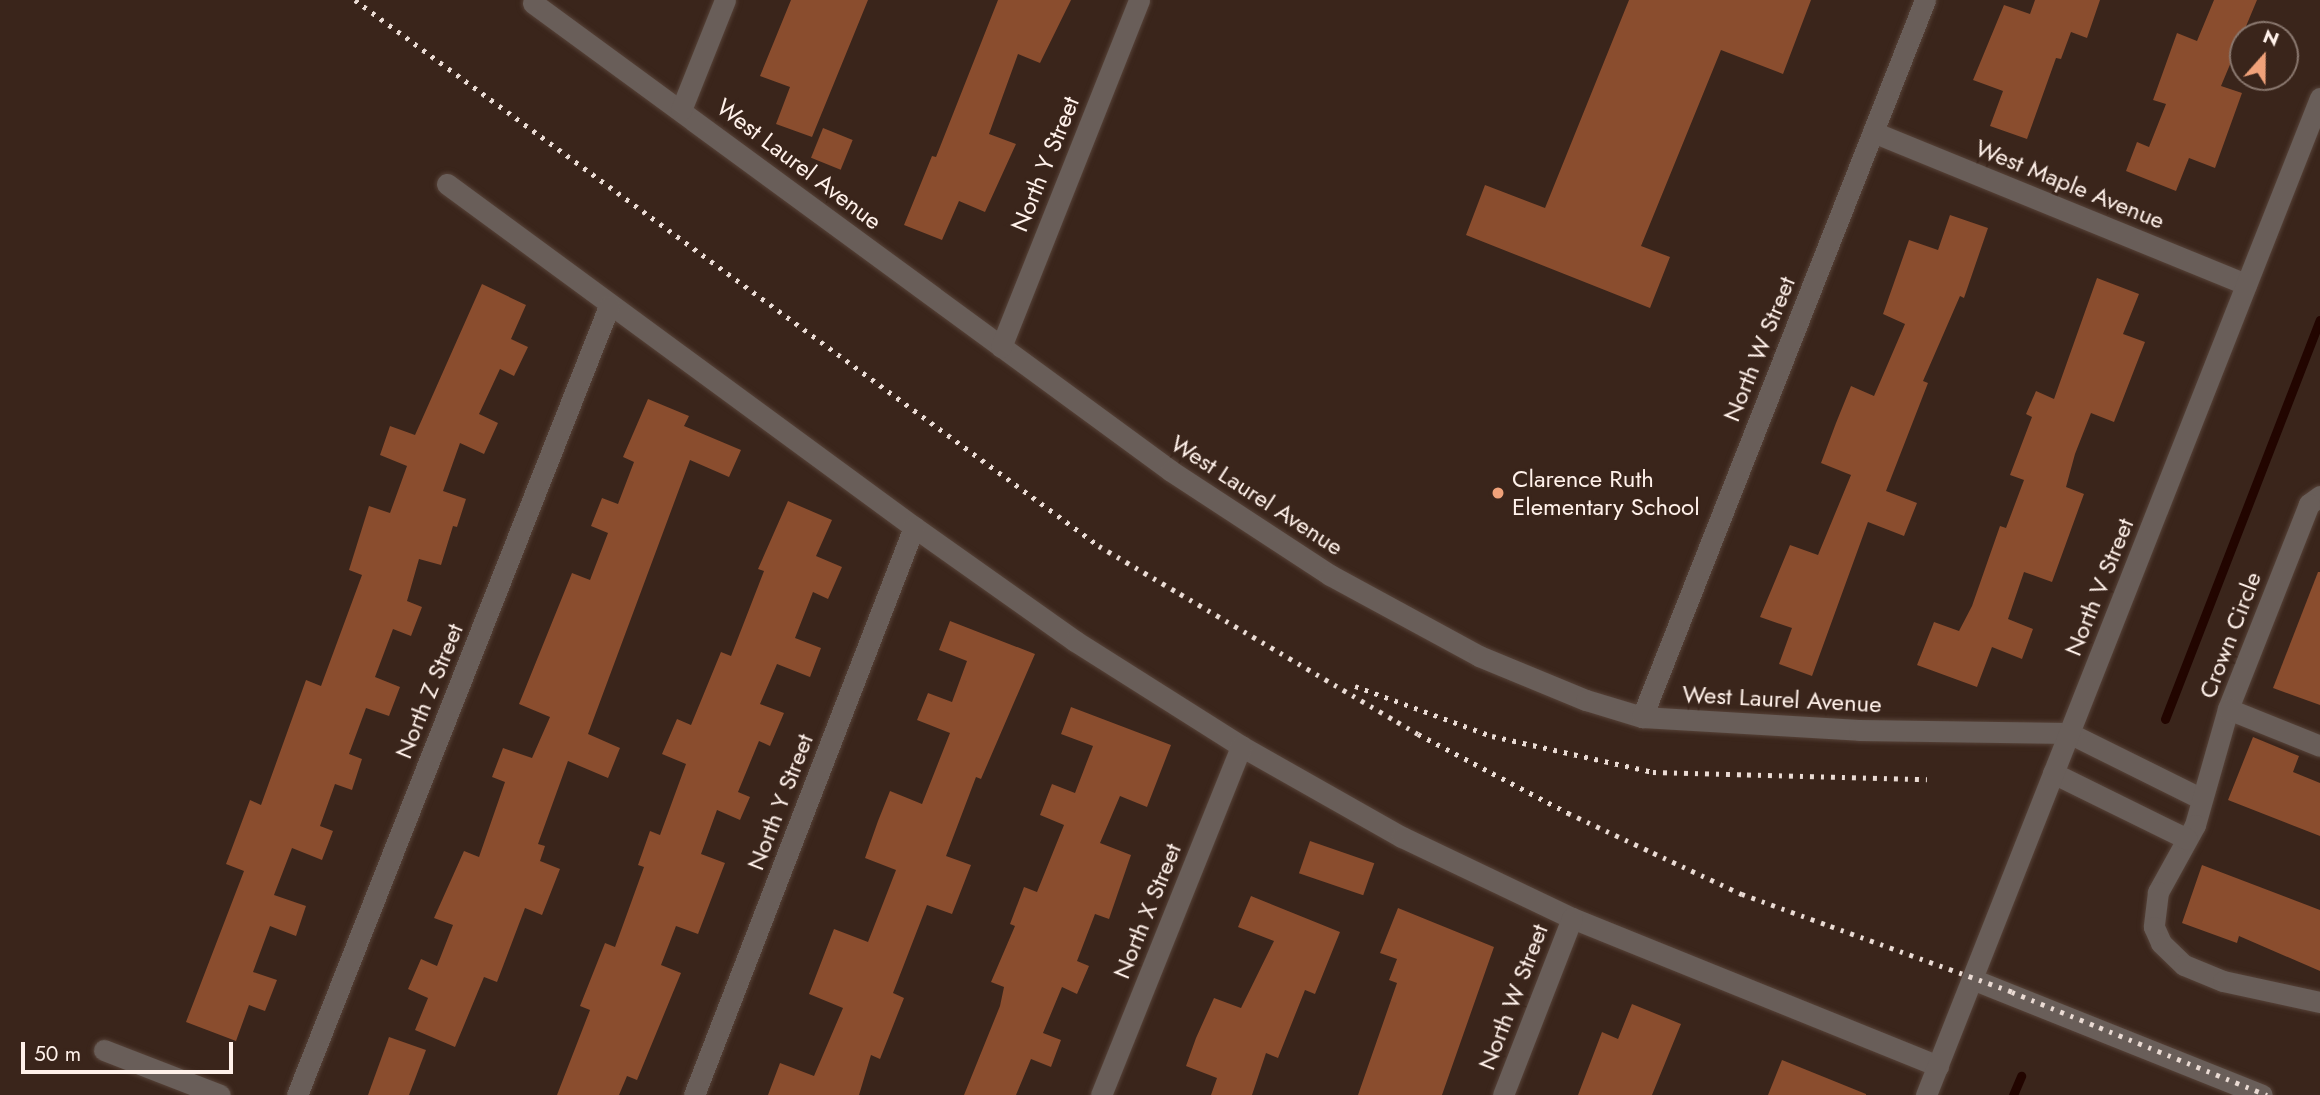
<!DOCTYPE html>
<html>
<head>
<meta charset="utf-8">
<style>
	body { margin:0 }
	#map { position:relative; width:2320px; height:1095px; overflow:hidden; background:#3a251b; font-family:Jost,sans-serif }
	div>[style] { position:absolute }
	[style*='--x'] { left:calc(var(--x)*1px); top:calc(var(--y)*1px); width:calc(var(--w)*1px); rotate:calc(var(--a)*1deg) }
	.stream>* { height:9px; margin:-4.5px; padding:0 4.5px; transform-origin:4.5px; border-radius:4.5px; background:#220500 }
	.building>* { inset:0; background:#8a4d2e; transform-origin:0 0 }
	.roads { filter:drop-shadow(0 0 2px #564238) drop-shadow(0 0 2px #564238) }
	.minor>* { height:21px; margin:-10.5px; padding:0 10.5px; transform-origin:10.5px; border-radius:10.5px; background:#695e59 }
	.rail>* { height:5px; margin-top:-2.5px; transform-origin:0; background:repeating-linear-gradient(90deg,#eadbd4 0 3.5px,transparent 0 10.5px) }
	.dots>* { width:19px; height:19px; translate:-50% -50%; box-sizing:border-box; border:4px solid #3a251b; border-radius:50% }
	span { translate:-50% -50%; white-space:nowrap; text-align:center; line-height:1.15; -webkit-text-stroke:5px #3a251b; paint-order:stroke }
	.street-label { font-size:24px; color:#fff1ea }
	.poi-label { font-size:24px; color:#fff1ea }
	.left { translate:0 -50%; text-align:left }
	.north { position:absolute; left:2229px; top:21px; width:70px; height:70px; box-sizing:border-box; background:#3a251b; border:2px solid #89776e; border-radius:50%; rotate:21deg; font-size:19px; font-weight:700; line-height:28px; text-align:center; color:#fff1ea }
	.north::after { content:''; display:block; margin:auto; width:24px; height:32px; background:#f0a27a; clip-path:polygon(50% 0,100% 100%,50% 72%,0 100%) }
	.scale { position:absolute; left:21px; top:1042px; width:212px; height:32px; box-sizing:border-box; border:4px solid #fff1ea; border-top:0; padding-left:9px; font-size:21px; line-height:24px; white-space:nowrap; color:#fff1ea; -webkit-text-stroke:5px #3a251b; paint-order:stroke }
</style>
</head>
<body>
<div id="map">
	<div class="stream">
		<i style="--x:2165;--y:719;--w:428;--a:-68.8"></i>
		<i style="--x:2013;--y:1095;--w:21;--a:-67"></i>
	</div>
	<div class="building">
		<i style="clip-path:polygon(791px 0,868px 0,812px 137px,776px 124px,790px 87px,760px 76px)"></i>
		<i style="clip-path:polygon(998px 0,1071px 0,1040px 63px,1018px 54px,989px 134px,1016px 144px,985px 212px,959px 201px,942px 240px,904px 225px,932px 156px,936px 157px)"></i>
		<i style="clip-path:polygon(1629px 0,1811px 0,1783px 74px,1721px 50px,1641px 246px,1670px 257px,1650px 308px,1466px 235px,1485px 185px,1545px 208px)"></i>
		<i style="clip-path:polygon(2035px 0,2100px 0,2087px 38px,2071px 32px,2061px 59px,2056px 58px,2027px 139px,1990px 126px,2003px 91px,1973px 80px,2004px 5px,2030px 14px)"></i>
		<i style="clip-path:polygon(2214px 0,2257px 0,2221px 86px,2242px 93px,2215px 168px,2189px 158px,2176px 191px,2126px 171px,2137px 142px,2149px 147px,2166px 104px,2153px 100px,2177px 33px,2197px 41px)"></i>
		<i style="left:823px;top:128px;width:32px;height:32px;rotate:22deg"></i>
		<i style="clip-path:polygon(1950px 215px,1988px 228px,1964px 298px,1960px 296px,1923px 381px,1928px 383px,1886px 491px,1917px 503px,1904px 536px,1868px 522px,1812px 676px,1779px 664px,1792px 628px,1760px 617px,1790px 545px,1818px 555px,1851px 475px,1821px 463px,1836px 423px,1851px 386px,1874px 396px,1905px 324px,1883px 314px,1909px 240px,1938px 250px)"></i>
		<i style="clip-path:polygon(2097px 278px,2139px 294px,2123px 334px,2145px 342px,2114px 422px,2091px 413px,2075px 454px,2066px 487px,2084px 494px,2052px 582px,2024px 572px,2008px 619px,2033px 629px,2022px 659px,1992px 647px,1977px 687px,1917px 665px,1934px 622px,1959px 631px,1972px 606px,2000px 526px,2006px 528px,2024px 480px,2010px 475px,2032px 417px,2026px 414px,2036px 391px,2054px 399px)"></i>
		<i style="clip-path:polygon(482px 284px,526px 305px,511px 339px,528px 347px,514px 376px,500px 369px,479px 414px,498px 423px,484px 454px,460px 443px,443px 491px,466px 499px,457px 527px,453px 526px,441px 565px,419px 559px,407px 601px,422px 607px,411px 636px,393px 629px,375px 677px,400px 687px,389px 716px,366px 708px,349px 754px,362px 759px,352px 790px,335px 784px,320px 826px,333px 831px,322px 860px,292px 848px,274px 895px,306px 906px,296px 936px,270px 926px,253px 972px,277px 980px,265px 1011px,249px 1005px,236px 1041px,186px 1022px,244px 871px,226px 864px,250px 800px,261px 805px,306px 680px,321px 686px,362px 575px,349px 570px,369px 506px,390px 513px,407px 466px,380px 455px,390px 426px,415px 435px)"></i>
		<i style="clip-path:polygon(648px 399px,689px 416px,684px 426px,741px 450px,729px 477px,690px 460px,588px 734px,620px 748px,608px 778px,568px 761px,538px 844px,545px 846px,540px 861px,560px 869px,542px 915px,525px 908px,497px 982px,484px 977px,455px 1047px,415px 1030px,428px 998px,408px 989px,421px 959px,437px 966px,453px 925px,434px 918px,464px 851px,479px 857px,505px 782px,492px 777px,503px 748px,532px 758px,550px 717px,519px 704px,572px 573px,590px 580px,608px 533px,591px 526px,602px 498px,618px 504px,634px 462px,623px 457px)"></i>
		<i style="clip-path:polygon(788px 501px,832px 520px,816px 556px,842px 567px,828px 599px,813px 592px,795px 638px,821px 648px,810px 677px,777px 664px,760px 704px,784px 713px,770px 746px,759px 741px,738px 792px,750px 797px,740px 820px,717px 810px,701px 854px,725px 863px,698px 934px,676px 926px,661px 965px,681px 973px,637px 1080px,627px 1076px,619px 1095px,557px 1095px,590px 1010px,580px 1006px,605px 943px,615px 947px,644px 867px,638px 865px,650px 831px,660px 835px,686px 764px,662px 754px,677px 719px,691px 725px,721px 652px,731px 656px,764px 571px,758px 569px)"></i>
		<i style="clip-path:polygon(2318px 572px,2320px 572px,2320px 705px,2273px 688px)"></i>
		<i style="clip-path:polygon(950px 621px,1035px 654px,981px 779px,976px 777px,946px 856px,971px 865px,952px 914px,927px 905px,893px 993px,904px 998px,880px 1059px,871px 1055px,859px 1095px,768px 1095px,780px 1063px,814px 1076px,843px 1008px,809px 994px,834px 929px,868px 942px,896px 870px,865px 858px,878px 821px,890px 791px,922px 804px,950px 733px,917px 720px,928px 693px,952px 702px,967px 661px,939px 650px)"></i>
		<i style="clip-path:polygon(1071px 707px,1171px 745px,1147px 807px,1120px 796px,1100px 843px,1131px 855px,1109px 919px,1095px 914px,1077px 961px,1089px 966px,1077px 994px,1062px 987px,1043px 1033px,1061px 1040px,1051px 1067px,1031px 1059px,1016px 1095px,964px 1095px,1000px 1006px,1004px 987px,991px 982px,1015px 926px,1010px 924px,1024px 887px,1037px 892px,1064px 825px,1040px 815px,1052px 784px,1075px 793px,1093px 746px,1061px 734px)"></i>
		<i style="clip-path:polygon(2253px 737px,2299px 756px,2293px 772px,2320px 783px,2320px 836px,2228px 800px)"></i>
		<i style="left:1310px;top:841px;width:68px;height:34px;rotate:19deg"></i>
		<i style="clip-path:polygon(2202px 865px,2320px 910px,2320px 971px,2239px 936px,2237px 943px,2182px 923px)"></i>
		<i style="clip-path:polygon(1251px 896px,1340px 932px,1315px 994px,1305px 990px,1278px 1058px,1266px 1053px,1252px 1095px,1211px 1095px,1217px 1078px,1186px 1066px,1196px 1038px,1214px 998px,1241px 1008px,1274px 941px,1238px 927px)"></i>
		<i style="clip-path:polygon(1398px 908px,1494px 947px,1442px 1095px,1358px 1095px,1397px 983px,1389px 980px,1397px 959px,1380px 953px)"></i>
		<i style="clip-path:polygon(1632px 1004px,1681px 1024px,1652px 1095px,1578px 1095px,1602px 1032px,1618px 1039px)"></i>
		<i style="clip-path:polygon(389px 1037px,426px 1050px,409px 1095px,368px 1095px)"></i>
		<i style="clip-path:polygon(1782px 1060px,1866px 1094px,1866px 1095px,1768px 1095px)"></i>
	</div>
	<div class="roads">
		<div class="minor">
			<i style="--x:533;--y:3;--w:791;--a:36.26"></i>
			<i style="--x:1171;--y:471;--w:190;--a:33.2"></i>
			<i style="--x:1330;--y:575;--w:170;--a:28.5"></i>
			<i style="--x:1479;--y:656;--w:116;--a:22.4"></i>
			<i style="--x:1586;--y:700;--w:59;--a:16.9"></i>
			<i style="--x:1642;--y:717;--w:217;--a:3.4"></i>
			<i style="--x:1859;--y:730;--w:210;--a:0.8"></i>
			<i style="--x:2069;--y:733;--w:148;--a:26.4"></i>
			<i style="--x:681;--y:110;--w:118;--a:-68.2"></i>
			<i style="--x:1873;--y:132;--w:403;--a:22.2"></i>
			<i style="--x:447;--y:184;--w:579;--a:36.3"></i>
			<i style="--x:914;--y:527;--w:197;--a:35.3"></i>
			<i style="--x:1075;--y:641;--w:196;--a:32.3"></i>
			<i style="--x:1241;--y:746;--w:185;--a:29.5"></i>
			<i style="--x:1402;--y:837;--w:188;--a:25.5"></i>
			<i style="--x:1572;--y:918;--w:395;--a:22"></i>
			<i style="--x:1001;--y:347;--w:373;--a:-68.3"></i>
			<i style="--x:2320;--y:496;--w:14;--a:144"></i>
			<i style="--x:2309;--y:504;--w:220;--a:111.6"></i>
			<i style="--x:2228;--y:709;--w:121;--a:105.9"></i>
			<i style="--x:2195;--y:825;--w:77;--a:118.9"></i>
			<i style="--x:2158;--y:892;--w:35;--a:97"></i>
			<i style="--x:2154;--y:927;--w:17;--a:66"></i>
			<i style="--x:2161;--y:943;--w:32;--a:44"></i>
			<i style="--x:2184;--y:965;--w:42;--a:22.3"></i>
			<i style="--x:2223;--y:981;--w:99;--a:12.2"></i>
			<i style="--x:2228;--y:709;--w:99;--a:21.9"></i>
			<i style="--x:1642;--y:717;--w:771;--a:-68.46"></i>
			<i style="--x:2053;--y:773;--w:149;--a:26.2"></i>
			<i style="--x:1972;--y:979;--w:312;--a:21.8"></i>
			<i style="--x:104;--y:1050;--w:124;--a:21.2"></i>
			<i style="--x:297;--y:1095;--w:848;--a:-68.42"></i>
			<i style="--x:694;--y:1095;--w:609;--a:-68.83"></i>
			<i style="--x:1101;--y:1095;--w:376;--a:-68.1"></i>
			<i style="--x:1503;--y:1095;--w:190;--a:-68.7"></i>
			<i style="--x:1926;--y:1095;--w:1072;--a:-68.44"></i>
		</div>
	</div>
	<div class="rail">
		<i style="--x:355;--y:0;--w:923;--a:36.27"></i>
		<i style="--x:1099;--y:546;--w:370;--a:30.5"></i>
		<i style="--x:1418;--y:734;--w:170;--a:27.8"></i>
		<i style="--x:1568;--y:813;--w:192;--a:25"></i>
		<i style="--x:1742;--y:894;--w:287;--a:19.9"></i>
		<i style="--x:2012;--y:992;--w:275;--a:22"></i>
		<i style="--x:1355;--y:686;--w:146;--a:20.1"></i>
		<i style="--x:1492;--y:736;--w:165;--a:12.6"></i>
		<i style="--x:1653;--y:772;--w:274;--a:1.5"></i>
	</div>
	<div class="dots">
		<i style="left:1498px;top:493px;background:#f0a27a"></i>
	</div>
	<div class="street-label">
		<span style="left:799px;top:164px;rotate:37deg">West Laurel Avenue</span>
		<span style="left:1045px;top:164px;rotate:-68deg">North Y Street</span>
		<span style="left:2070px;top:184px;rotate:22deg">West Maple Avenue</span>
		<span style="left:1759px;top:349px;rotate:-68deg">North W Street</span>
		<span style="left:1257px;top:495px;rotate:33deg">West Laurel Avenue</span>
		<span style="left:2099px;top:587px;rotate:-68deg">North V Street</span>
		<span style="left:2230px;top:635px;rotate:-69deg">Crown Circle</span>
		<span style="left:429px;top:691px;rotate:-68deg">North Z Street</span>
		<span style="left:1782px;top:699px;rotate:3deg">West Laurel Avenue</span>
		<span style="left:780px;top:802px;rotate:-69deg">North Y Street</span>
		<span style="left:1147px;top:911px;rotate:-68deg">North X Street</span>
		<span style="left:1513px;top:997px;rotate:-69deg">North W Street</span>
	</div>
	<div class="poi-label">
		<span class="left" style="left:1512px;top:493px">Clarence Ruth<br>Elementary School</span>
	</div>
	<div class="north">N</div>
	<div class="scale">50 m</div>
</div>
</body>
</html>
